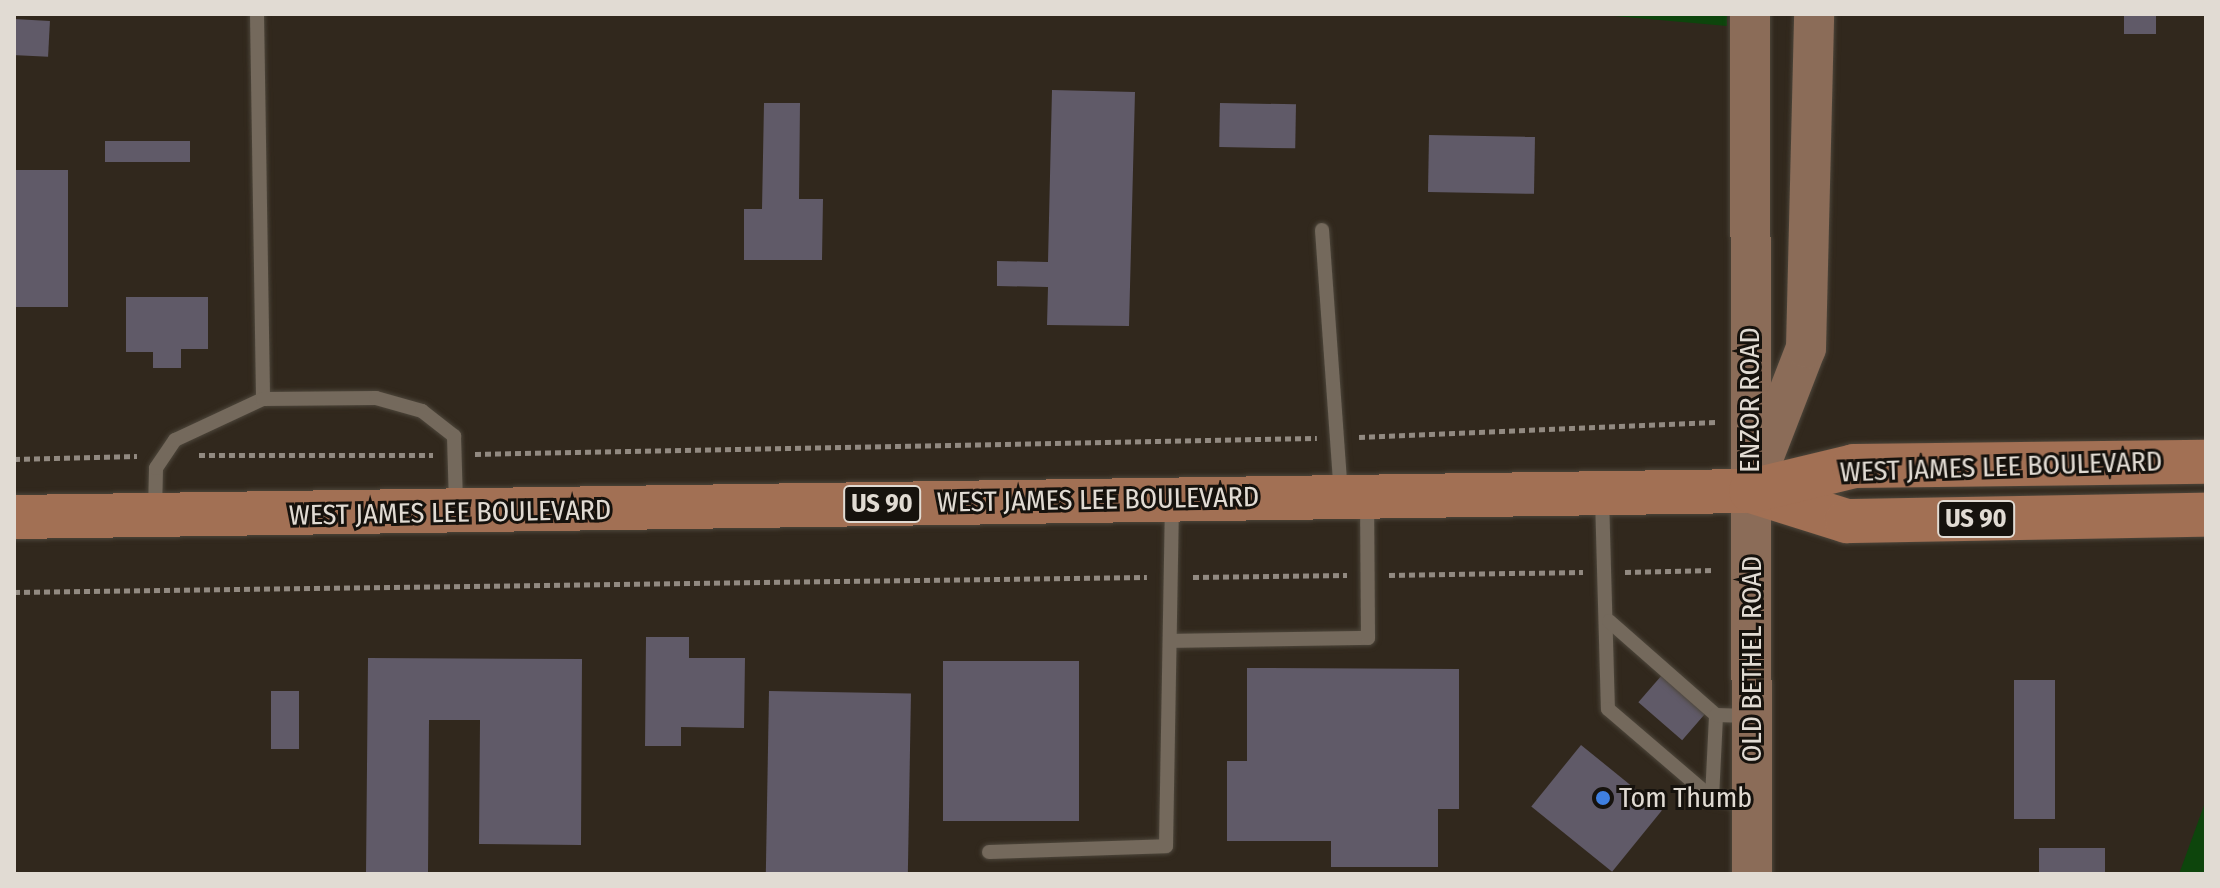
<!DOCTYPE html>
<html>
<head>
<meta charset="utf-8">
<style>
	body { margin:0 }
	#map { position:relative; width:2220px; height:888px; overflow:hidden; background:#31281d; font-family:"Fira Sans Condensed",sans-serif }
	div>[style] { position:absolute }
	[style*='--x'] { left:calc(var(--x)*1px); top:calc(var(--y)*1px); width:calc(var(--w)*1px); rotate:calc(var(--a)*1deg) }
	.green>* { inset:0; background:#0d450c }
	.building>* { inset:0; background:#605a68; transform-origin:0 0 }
	.path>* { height:5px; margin-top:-2.5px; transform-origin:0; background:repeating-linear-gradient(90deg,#928a81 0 6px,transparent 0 10px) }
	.roads { filter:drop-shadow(0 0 2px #4d463b) drop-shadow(0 0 2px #4d463b) }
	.lane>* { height:14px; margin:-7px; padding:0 7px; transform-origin:7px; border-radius:7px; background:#74695c }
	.secondary>* { height:40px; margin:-20px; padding:0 20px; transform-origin:20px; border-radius:20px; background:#8b6c58 }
	.primary>* { height:44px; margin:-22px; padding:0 22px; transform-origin:22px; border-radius:22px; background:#a27054 }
	.dots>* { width:22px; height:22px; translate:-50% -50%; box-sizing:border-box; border:4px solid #16120d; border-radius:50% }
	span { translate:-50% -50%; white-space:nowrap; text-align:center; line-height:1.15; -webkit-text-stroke:6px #16120d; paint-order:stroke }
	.shield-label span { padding:2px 6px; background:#16120d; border:2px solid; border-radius:6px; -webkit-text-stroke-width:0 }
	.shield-label { font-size:26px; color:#e1dbd3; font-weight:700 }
	.street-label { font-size:28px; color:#e1dbd3 }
	.poi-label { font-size:28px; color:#e1dbd3 }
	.left { translate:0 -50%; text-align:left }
	.frame { position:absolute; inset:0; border:16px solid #e1dbd3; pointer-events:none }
</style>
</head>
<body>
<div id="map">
	<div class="green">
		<i style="clip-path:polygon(1592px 14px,1727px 14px,1727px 26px)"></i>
		<i style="clip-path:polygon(2206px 800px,2206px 874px,2179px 874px)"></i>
	</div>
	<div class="building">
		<i style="left:2124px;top:14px;width:32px;height:20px"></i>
		<i style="left:14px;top:19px;width:36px;height:36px;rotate:3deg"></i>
		<i style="clip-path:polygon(1052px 90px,1135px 92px,1129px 326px,1047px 325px,1048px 287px,997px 286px,997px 261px,1048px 262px)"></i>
		<i style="clip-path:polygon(764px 103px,800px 103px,799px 199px,823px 199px,822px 260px,744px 260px,744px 209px,762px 209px)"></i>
		<i style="left:1220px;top:103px;width:76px;height:44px;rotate:1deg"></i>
		<i style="left:1429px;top:135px;width:106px;height:57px;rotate:1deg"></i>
		<i style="left:105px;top:141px;width:85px;height:21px"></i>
		<i style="left:14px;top:170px;width:54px;height:137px"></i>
		<i style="clip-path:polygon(126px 297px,208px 297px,208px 349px,181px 349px,181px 368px,153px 368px,153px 352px,126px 352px)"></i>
		<i style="clip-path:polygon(646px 637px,689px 637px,689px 658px,745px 658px,744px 728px,681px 727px,681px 746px,645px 746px)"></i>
		<i style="clip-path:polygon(368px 658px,582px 659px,581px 845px,479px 844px,480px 720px,429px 720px,428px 874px,366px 874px)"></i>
		<i style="left:943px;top:661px;width:136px;height:160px"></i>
		<i style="clip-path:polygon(1247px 668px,1459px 669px,1459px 809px,1438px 809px,1438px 867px,1331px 867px,1331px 841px,1227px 841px,1227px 761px,1247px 761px)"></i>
		<i style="left:1662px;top:675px;width:58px;height:36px;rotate:41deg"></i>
		<i style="left:2014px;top:680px;width:41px;height:139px"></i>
		<i style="left:271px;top:691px;width:28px;height:58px"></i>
		<i style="left:769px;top:691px;width:142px;height:183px;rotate:1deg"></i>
		<i style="left:1581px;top:745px;width:104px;height:79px;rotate:39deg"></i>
		<i style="left:2039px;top:848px;width:66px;height:26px"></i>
	</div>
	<div class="path">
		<i style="--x:1359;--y:437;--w:357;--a:-2.4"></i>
		<i style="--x:475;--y:454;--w:842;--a:-1.09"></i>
		<i style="--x:199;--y:455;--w:234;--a:0"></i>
		<i style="--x:14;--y:459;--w:123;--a:-1.4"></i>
		<i style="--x:1625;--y:572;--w:90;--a:-1.3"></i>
		<i style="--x:1389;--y:575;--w:194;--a:-0.9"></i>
		<i style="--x:1193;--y:577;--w:154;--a:-0.7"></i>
		<i style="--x:14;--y:592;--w:1133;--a:-0.76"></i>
	</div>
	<div class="roads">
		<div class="lane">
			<i style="--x:257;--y:14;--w:385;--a:89.1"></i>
			<i style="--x:1322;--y:230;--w:263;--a:85.9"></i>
			<i style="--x:1602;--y:497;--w:212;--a:88.4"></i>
			<i style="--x:1608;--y:709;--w:137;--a:40.6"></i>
			<i style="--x:1712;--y:798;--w:37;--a:9"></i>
			<i style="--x:155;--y:510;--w:42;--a:-88.6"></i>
			<i style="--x:156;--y:468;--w:34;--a:-56"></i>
			<i style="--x:175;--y:440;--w:97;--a:-25"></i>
			<i style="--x:263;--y:399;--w:113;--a:-0.5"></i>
			<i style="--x:376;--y:398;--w:48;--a:15.8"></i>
			<i style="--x:422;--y:411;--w:41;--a:38"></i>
			<i style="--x:454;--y:436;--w:68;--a:88.3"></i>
			<i style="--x:1609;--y:621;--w:142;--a:41.3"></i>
			<i style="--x:1171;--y:641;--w:197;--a:-0.9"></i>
			<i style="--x:1368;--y:638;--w:138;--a:-90.4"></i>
			<i style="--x:1712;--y:798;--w:83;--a:-87.2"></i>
			<i style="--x:1716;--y:715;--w:32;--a:2"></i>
			<i style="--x:989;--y:852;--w:177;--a:-1.9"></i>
			<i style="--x:1166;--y:846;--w:343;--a:-89"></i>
		</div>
		<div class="secondary">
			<i style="--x:1750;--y:14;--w:860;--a:89.87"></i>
			<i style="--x:1759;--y:469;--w:130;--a:-68.8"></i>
			<i style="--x:1806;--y:348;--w:334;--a:-88.6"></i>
		</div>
		<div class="primary">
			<i style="--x:1751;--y:491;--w:101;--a:17.4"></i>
			<i style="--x:1847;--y:521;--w:359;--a:-1"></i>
			<i style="--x:14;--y:517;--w:1737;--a:-0.86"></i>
			<i style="--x:1751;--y:491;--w:106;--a:-13.6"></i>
			<i style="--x:1854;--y:466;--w:352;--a:-0.7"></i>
		</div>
	</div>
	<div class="dots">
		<i style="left:1603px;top:798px;background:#3f7fe0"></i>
	</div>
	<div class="shield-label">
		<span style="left:882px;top:504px">US 90</span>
		<span style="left:1976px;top:519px">US 90</span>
	</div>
	<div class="street-label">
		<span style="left:1750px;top:400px;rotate:-90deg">ENZOR ROAD</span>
		<span style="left:2001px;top:467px;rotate:-2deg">WEST JAMES LEE BOULEVARD</span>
		<span style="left:1098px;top:500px;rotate:-1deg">WEST JAMES LEE BOULEVARD</span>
		<span style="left:450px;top:513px;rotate:-1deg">WEST JAMES LEE BOULEVARD</span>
		<span style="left:1752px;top:659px;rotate:-90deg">OLD BETHEL ROAD</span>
	</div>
	<div class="poi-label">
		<span class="left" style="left:1619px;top:798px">Tom Thumb</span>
	</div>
	<div class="frame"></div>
</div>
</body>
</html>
